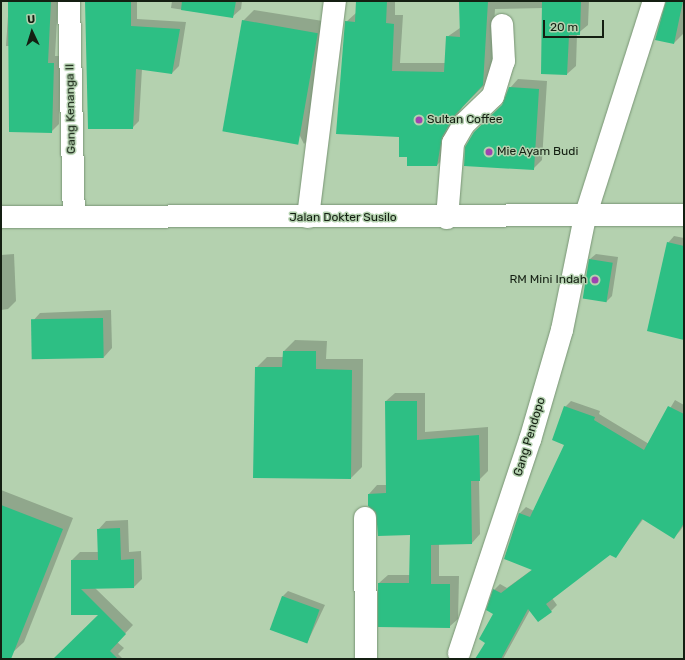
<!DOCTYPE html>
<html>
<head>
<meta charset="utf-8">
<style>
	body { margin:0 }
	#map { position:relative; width:685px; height:660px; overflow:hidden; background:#b4d1af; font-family:Rubik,sans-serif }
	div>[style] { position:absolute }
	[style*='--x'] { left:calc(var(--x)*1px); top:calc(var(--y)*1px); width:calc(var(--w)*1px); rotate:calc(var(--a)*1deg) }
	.shadow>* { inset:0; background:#0003 }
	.building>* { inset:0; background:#2dbf84; transform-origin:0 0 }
	.roads { filter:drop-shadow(0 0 1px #789474) drop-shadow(0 0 1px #789474) }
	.minor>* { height:22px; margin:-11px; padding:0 11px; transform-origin:11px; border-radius:11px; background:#fff }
	.major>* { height:22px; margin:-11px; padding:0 11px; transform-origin:11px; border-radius:11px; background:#fff }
	.dots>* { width:11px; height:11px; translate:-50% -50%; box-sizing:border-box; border:2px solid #b4d1af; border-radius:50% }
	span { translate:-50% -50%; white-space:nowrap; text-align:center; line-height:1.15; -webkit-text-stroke:3px #b4d1af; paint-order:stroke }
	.street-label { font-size:12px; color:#141f12 }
	.poi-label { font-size:12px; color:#141f12 }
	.left { translate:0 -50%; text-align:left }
	.right { translate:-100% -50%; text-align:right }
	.frame { position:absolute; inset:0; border:2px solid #141f12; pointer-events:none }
	.north { position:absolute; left:12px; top:12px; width:40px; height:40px; -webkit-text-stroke:3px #b4d1af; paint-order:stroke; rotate:356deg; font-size:11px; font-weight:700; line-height:16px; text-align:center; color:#141f12 }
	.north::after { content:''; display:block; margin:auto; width:14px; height:18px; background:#141f12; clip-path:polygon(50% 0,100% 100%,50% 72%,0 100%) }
	.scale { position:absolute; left:543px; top:20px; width:61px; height:18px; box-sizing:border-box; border:2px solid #141f12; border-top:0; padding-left:5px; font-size:12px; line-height:14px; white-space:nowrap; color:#141f12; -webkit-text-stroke:3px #b4d1af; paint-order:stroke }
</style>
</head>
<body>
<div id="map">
	<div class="shadow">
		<i style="clip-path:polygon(9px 1px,58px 1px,55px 56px,61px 56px,59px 124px,51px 132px,12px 46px,6px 46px)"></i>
		<i style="clip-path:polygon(87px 1px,137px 1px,137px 19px,186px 22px,179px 66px,172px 73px,142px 69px,139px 121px,132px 128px)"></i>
		<i style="clip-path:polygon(172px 1px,242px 1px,241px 9px,232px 17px,171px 8px)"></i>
		<i style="clip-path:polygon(357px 1px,395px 1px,395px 15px,403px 15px,400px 63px,446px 63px,447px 37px,460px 28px,460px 1px,589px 1px,588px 25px,577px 34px,576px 66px,567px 74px,543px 8px,495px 9px,491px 79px,463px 106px,451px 127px,446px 156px,437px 165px,408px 156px,346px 22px,356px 13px)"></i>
		<i style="clip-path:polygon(667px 1px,684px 1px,684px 33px,674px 43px)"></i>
		<i style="clip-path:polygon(254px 10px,329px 22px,315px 133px,304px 144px,243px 21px)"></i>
		<i style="clip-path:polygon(518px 79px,547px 81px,542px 160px,533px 169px,503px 105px,510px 88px)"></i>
		<i style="clip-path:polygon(674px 236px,684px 238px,684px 339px,668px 243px)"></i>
		<i style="clip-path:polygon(14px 254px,16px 301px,8px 309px,1px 310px,1px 255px)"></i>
		<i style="clip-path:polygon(596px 254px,618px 257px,612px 296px,606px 302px,590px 259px)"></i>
		<i style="clip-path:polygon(111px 310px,112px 348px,104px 357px,32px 322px,40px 313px)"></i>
		<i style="clip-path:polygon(295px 340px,327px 341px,326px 359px,363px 359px,362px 467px,351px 478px,256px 368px,267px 357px,284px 357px,284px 351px)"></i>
		<i style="clip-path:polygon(395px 393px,425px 393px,425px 432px,488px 427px,488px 471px,479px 480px,480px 534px,472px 543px,439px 544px,439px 576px,459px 576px,458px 619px,449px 627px,379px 583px,388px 575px,410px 575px,411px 534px,378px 517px,369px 506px,369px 494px,377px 485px,387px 485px,386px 401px)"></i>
		<i style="clip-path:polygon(675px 400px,684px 405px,684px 525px,680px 531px,674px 537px,644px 518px,615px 557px,610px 553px,552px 598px,557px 605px,551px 611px,530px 610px,503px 659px,477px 659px,487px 642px,494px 613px,494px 590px,500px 584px,507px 588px,533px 569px,505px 558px,520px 513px,526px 507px,534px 511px,566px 444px,565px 407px,571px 401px,600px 411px,599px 414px,649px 444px)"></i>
		<i style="clip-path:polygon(1px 490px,73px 518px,24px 642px,12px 653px,1px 648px)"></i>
		<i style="clip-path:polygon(128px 520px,129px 552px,141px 551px,142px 579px,134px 587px,95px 588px,133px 625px,117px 642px,124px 648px,118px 654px,123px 659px,55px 659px,101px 614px,72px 614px,72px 560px,80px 552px,99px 552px,98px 530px,106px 521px)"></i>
		<i style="clip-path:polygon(288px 591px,325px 605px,307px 643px,282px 597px)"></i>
	</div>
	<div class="building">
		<i style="clip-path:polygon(8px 1px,51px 1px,48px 63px,54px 63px,52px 133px,9px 132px)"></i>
		<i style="clip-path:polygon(85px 1px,131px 1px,131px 26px,180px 29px,172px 74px,136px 69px,133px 129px,88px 129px)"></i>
		<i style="clip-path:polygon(182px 1px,236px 1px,233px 18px,181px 10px)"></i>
		<i style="clip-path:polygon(356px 1px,387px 1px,386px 23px,394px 24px,392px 71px,444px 72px,446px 36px,460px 37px,459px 1px,488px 1px,483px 85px,455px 115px,442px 137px,437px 166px,407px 166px,407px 157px,399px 157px,399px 137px,336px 134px,345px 21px,355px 22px)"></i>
		<i style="clip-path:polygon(542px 1px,581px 1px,580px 35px,569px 35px,567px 75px,541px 74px)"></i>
		<i style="clip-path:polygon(666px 1px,683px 1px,674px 44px,655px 40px)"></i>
		<i style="left:242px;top:20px;width:77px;height:113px;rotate:10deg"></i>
		<i style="clip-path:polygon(509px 87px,539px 89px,534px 170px,464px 166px,465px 147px,474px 132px,502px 105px)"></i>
		<i style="clip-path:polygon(667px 242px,684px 246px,684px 340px,647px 331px)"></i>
		<i style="left:589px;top:259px;width:24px;height:40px;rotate:9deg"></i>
		<i style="left:103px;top:318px;width:40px;height:72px;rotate:89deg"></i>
		<i style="clip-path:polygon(283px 351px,316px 351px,316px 369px,352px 370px,351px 479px,253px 478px,255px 367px,282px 367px)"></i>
		<i style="clip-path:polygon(385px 401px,417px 401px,417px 440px,479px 435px,480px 481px,471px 481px,472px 544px,431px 545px,431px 584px,450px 584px,450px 628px,378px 627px,378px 583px,409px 583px,410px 535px,378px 536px,376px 512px,368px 506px,368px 494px,386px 493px)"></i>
		<i style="clip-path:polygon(564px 406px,595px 417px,594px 420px,644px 450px,668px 406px,684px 414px,684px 523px,674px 539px,642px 519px,616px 558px,610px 555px,546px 604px,552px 612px,538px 622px,528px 609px,501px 659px,475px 659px,485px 643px,479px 639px,493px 614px,486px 610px,493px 589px,501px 593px,532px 570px,504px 559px,519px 513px,530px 517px,564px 445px,552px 440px)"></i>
		<i style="clip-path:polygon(1px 505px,63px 529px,11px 659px,1px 659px)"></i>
		<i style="clip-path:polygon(120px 528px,121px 560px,134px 559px,134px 588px,81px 589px,126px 634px,110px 651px,118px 659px,53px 659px,98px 615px,71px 615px,71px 560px,98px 560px,97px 529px)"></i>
		<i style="left:282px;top:596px;width:40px;height:36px;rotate:20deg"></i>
	</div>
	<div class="roads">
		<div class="minor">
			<i style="--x:69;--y:1;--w:216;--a:88.7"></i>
			<i style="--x:308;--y:217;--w:218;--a:-82.9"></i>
			<i style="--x:447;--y:218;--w:75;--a:-85.4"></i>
			<i style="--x:453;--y:143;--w:22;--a:-60"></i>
			<i style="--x:464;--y:124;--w:40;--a:-44"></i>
			<i style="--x:493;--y:96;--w:37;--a:-73"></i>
			<i style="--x:504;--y:61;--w:36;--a:-93"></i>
			<i style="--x:365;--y:518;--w:141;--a:89.6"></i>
			<i style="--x:459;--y:653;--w:225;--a:-71.6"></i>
			<i style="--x:530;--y:440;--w:115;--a:-73.8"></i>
			<i style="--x:562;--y:330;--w:115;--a:-78.5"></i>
			<i style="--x:585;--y:217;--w:227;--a:-72.3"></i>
		</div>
		<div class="major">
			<i style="--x:1;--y:217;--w:683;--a:-0.17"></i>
		</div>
	</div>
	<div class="dots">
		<i style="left:419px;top:120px;background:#9f44b0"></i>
		<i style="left:489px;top:152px;background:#9f44b0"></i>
		<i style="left:595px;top:280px;background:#9f44b0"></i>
	</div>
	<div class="street-label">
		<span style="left:71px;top:109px;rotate:-91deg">Gang Kenanga II</span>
		<span style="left:343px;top:218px">Jalan Dokter Susilo</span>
		<span style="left:530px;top:437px;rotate:-73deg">Gang Pendopo</span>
	</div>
	<div class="poi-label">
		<span class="left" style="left:427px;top:120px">Sultan Coffee</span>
		<span class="left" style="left:497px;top:152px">Mie Ayam Budi</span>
		<span class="right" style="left:587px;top:280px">RM Mini Indah</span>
	</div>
	<div class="frame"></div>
	<div class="north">U</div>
	<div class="scale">20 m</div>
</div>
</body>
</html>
